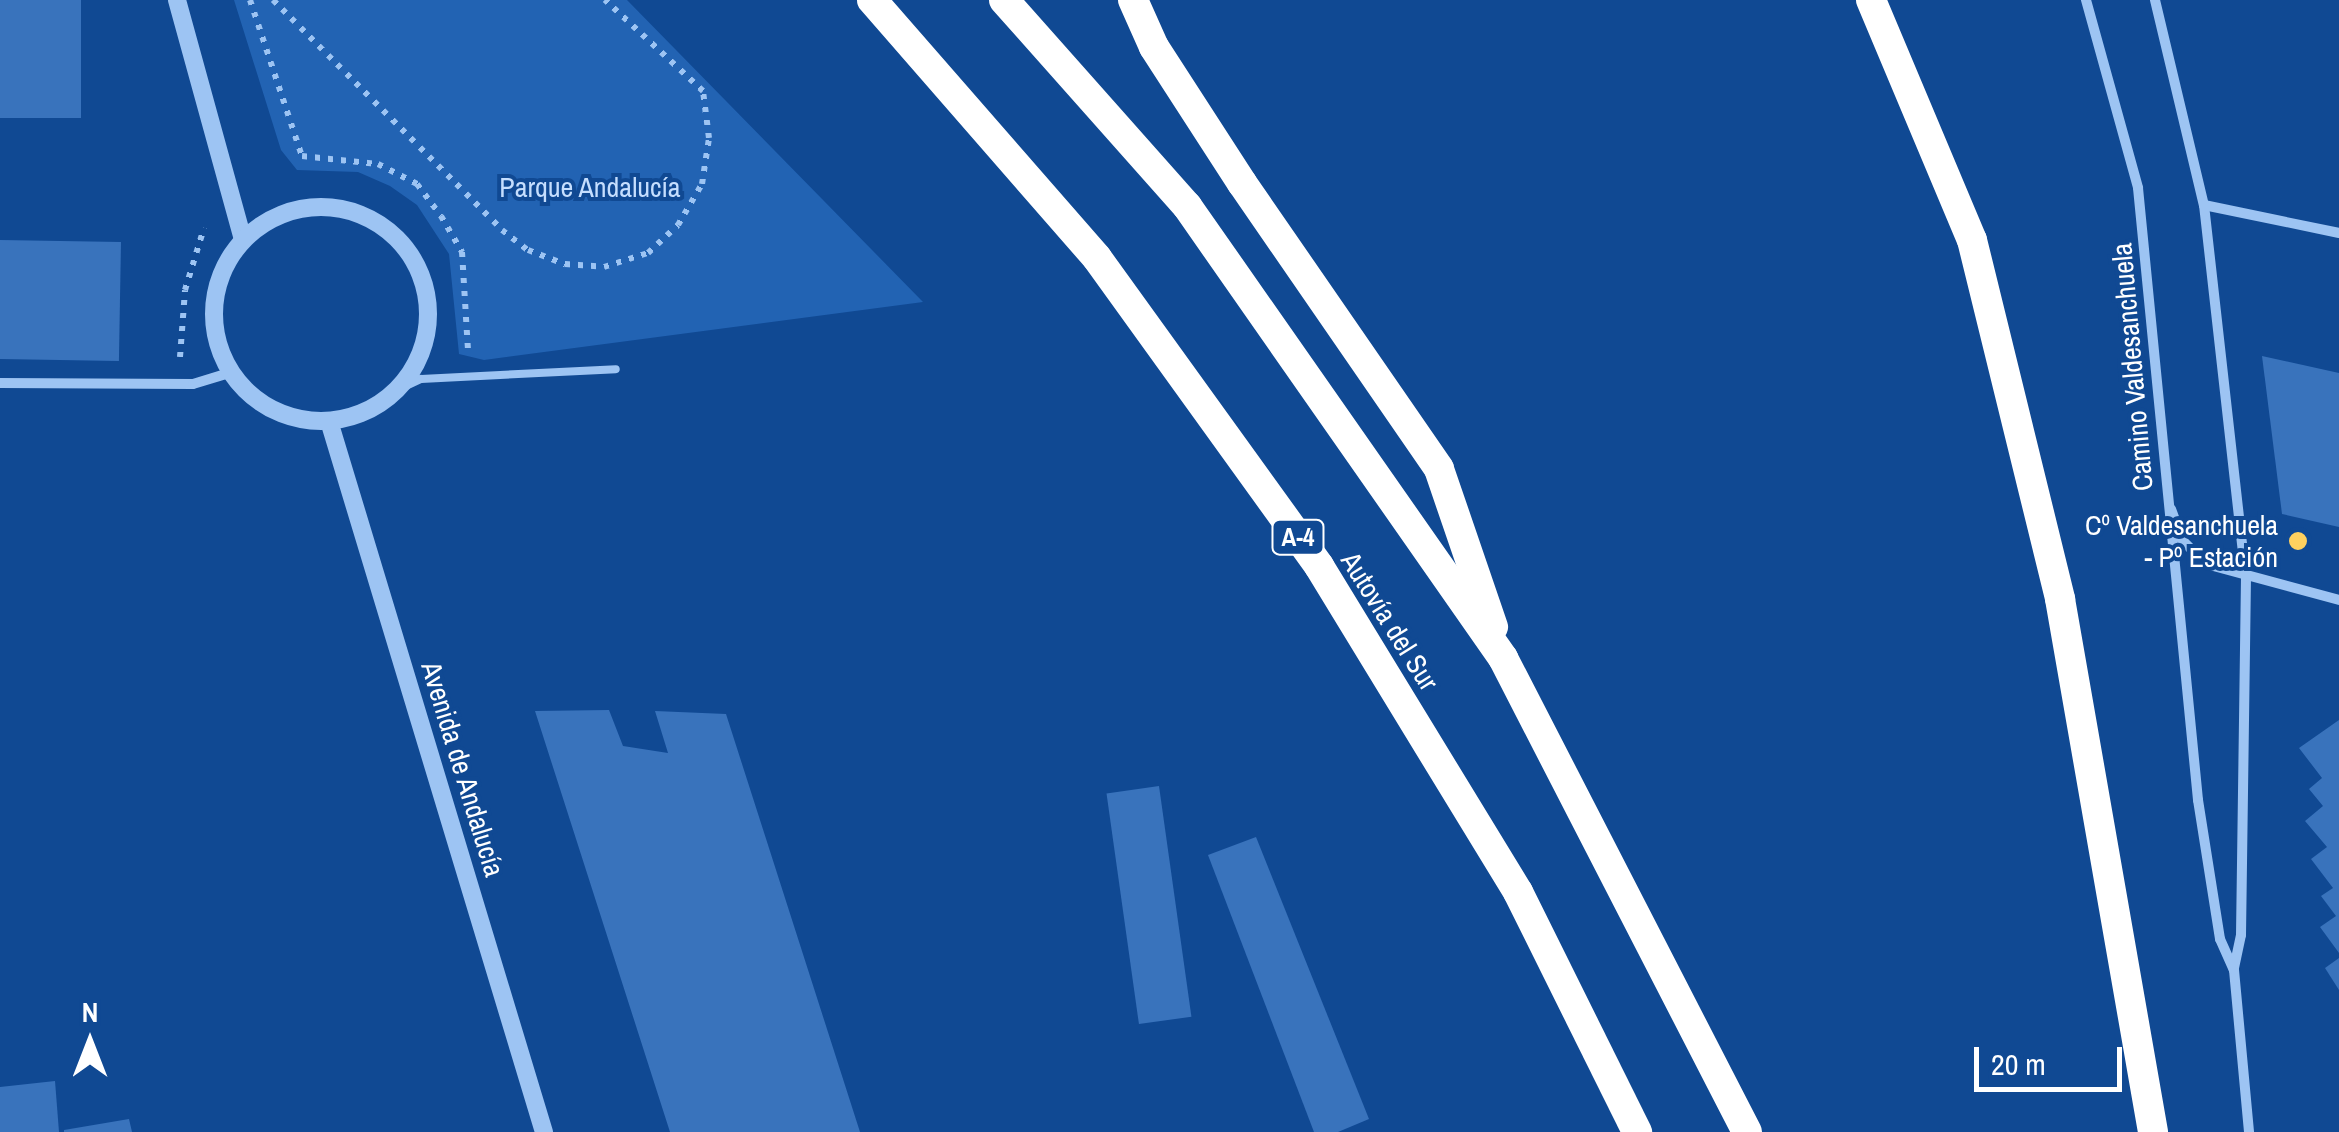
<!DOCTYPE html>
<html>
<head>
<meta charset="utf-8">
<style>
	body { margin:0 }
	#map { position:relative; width:2339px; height:1132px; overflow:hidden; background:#104993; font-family:"Archivo Narrow",sans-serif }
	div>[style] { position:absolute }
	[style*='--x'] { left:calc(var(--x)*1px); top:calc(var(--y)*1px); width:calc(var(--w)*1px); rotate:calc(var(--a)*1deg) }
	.green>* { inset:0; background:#2263b3 }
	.building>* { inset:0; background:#3973bc; transform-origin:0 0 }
	.path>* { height:6px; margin-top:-3px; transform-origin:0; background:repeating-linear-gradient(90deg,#9dc4f3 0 5px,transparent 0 13px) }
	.service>* { height:8px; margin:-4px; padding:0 4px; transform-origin:4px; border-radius:4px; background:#9dc4f3 }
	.minor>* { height:10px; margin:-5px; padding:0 5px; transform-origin:5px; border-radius:5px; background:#9dc4f3 }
	.tertiary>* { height:18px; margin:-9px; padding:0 9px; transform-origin:9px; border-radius:9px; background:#9dc4f3 }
	.tertiary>.ring { margin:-9px; padding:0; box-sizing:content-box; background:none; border:18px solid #9dc4f3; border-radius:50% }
	.motorway>* { height:30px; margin:-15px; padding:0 15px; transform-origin:15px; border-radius:15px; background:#fff }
	.dots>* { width:28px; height:28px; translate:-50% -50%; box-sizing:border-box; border:5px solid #104993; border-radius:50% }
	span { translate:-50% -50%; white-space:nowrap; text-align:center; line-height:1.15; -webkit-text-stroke:8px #104993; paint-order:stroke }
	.shield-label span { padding:2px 8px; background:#104993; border:2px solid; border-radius:8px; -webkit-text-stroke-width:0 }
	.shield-label { font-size:25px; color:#fff; font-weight:700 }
	.park-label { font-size:28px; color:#c5defe }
	.street-label { font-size:28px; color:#fff }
	.poi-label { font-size:28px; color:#fff }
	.right { translate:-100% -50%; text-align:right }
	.north { position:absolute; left:40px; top:992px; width:100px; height:100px; -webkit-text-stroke:8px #104993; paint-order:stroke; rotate:0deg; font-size:28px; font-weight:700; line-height:40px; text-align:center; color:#fff }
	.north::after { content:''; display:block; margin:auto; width:35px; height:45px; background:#fff; clip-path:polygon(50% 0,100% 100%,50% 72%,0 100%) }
	.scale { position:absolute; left:1974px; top:1047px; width:148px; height:45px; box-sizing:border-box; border:5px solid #fff; border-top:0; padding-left:12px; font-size:30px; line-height:35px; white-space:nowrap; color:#fff; -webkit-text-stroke:8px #104993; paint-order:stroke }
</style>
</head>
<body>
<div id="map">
	<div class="green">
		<i style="clip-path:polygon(234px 0,627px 0,923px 302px,484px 360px,459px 354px,449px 254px,417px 205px,390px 186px,358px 172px,297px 170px,281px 150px)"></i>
	</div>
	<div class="building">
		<i style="left:0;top:0;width:81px;height:118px"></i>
		<i style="left:0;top:240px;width:121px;height:119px;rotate:1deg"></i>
		<i style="clip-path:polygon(2262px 356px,2339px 373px,2339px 527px,2282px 514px)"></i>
		<i style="clip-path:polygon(609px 710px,623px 746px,668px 753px,655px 711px,726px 714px,860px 1132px,670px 1132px,535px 711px)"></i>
		<i style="clip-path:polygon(2339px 720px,2339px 953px,2320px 927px,2336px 916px,2321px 896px,2333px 888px,2311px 859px,2327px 847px,2305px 821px,2323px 806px,2309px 789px,2322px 778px,2299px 748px)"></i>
		<i style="left:1159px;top:786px;width:233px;height:53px;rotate:82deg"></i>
		<i style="clip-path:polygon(1256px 837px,1369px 1119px,1338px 1132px,1314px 1132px,1208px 855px)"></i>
		<i style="clip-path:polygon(2339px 958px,2339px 990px,2325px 968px)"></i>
		<i style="clip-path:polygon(55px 1081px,59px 1132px,0 1132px,0 1087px)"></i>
		<i style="clip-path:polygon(129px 1119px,132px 1132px,64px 1132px,64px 1130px)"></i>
	</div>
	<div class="path">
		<i style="--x:250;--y:0;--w:164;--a:71.6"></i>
		<i style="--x:302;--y:156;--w:76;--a:6"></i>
		<i style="--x:378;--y:164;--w:44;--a:27.1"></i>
		<i style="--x:417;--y:184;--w:40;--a:53"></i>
		<i style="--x:441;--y:216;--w:42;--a:59.7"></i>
		<i style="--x:462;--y:252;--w:98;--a:86.5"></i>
		<i style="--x:273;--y:0;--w:325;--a:45.1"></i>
		<i style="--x:502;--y:230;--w:33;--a:38"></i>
		<i style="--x:528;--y:250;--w:40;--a:21"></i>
		<i style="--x:565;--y:264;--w:39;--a:4"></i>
		<i style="--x:604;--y:267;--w:46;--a:-17.7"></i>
		<i style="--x:648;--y:253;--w:41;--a:-43"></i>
		<i style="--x:678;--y:225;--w:48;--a:-59.7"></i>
		<i style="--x:702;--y:184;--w:47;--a:-81.3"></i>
		<i style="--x:709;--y:138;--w:47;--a:-97.3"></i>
		<i style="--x:703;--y:91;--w:134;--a:-137.1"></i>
		<i style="--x:180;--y:357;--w:67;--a:-85.7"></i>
		<i style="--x:185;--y:290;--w:65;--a:-73"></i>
	</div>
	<div class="service">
		<i style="--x:397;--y:390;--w:26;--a:-25"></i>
		<i style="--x:421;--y:379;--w:195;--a:-2.9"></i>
	</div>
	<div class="minor">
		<i style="--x:2086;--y:0;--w:195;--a:74.5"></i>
		<i style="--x:2138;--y:188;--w:615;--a:84.4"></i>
		<i style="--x:2198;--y:800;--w:141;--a:81"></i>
		<i style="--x:2220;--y:939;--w:34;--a:66"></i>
		<i style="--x:2234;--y:970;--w:163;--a:84.7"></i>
		<i style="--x:2155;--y:0;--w:211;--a:76.6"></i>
		<i style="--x:2204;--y:205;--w:374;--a:83.6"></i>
		<i style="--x:2246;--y:577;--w:358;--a:90.8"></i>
		<i style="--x:2241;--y:935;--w:35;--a:102"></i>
		<i style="--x:2204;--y:205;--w:138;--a:11.7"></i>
		<i style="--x:0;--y:383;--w:193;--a:0.3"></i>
		<i style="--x:193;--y:384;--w:39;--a:-17"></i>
		<i style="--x:2171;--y:509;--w:33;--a:70"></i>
		<i style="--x:2182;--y:540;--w:34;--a:45"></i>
		<i style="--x:2206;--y:564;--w:138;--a:15.1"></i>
	</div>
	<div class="tertiary">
		<i style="--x:177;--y:0;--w:248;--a:74.6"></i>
		<i class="ring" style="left:214px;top:207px;width:196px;height:196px"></i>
		<i style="--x:329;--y:421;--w:743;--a:73.18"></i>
	</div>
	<div class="motorway">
		<i style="--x:872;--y:0;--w:342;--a:48.9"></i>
		<i style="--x:1097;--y:258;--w:380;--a:54.2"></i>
		<i style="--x:1319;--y:566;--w:382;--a:58.6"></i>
		<i style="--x:1518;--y:892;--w:268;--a:63.6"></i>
		<i style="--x:1004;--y:0;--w:276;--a:48.4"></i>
		<i style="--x:1187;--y:206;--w:552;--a:55.04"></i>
		<i style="--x:1503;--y:658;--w:533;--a:62.76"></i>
		<i style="--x:1133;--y:0;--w:51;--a:65.9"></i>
		<i style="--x:1154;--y:47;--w:162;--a:57.1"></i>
		<i style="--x:1242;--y:183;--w:347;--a:55.4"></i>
		<i style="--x:1439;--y:469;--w:167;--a:71.1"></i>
		<i style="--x:1871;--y:0;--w:260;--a:67.2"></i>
		<i style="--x:1972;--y:240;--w:370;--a:76.2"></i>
		<i style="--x:2060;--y:599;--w:541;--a:80.1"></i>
	</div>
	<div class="dots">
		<i style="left:2298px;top:541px;background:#ffd15f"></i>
	</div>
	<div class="shield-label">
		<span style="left:1298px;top:537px">A-4</span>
	</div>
	<div class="park-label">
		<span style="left:590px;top:187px">Parque Andalucía</span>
	</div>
	<div class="street-label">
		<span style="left:2132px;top:367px;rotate:-95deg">Camino Valdesanchuela</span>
		<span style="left:1390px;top:621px;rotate:58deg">Autovía del Sur</span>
		<span style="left:463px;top:769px;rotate:73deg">Avenida de Andalucía</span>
	</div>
	<div class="poi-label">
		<span class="right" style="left:2278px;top:541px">Cº Valdesanchuela<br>- Pº Estación</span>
	</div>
	<div class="north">N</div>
	<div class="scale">20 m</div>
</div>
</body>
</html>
